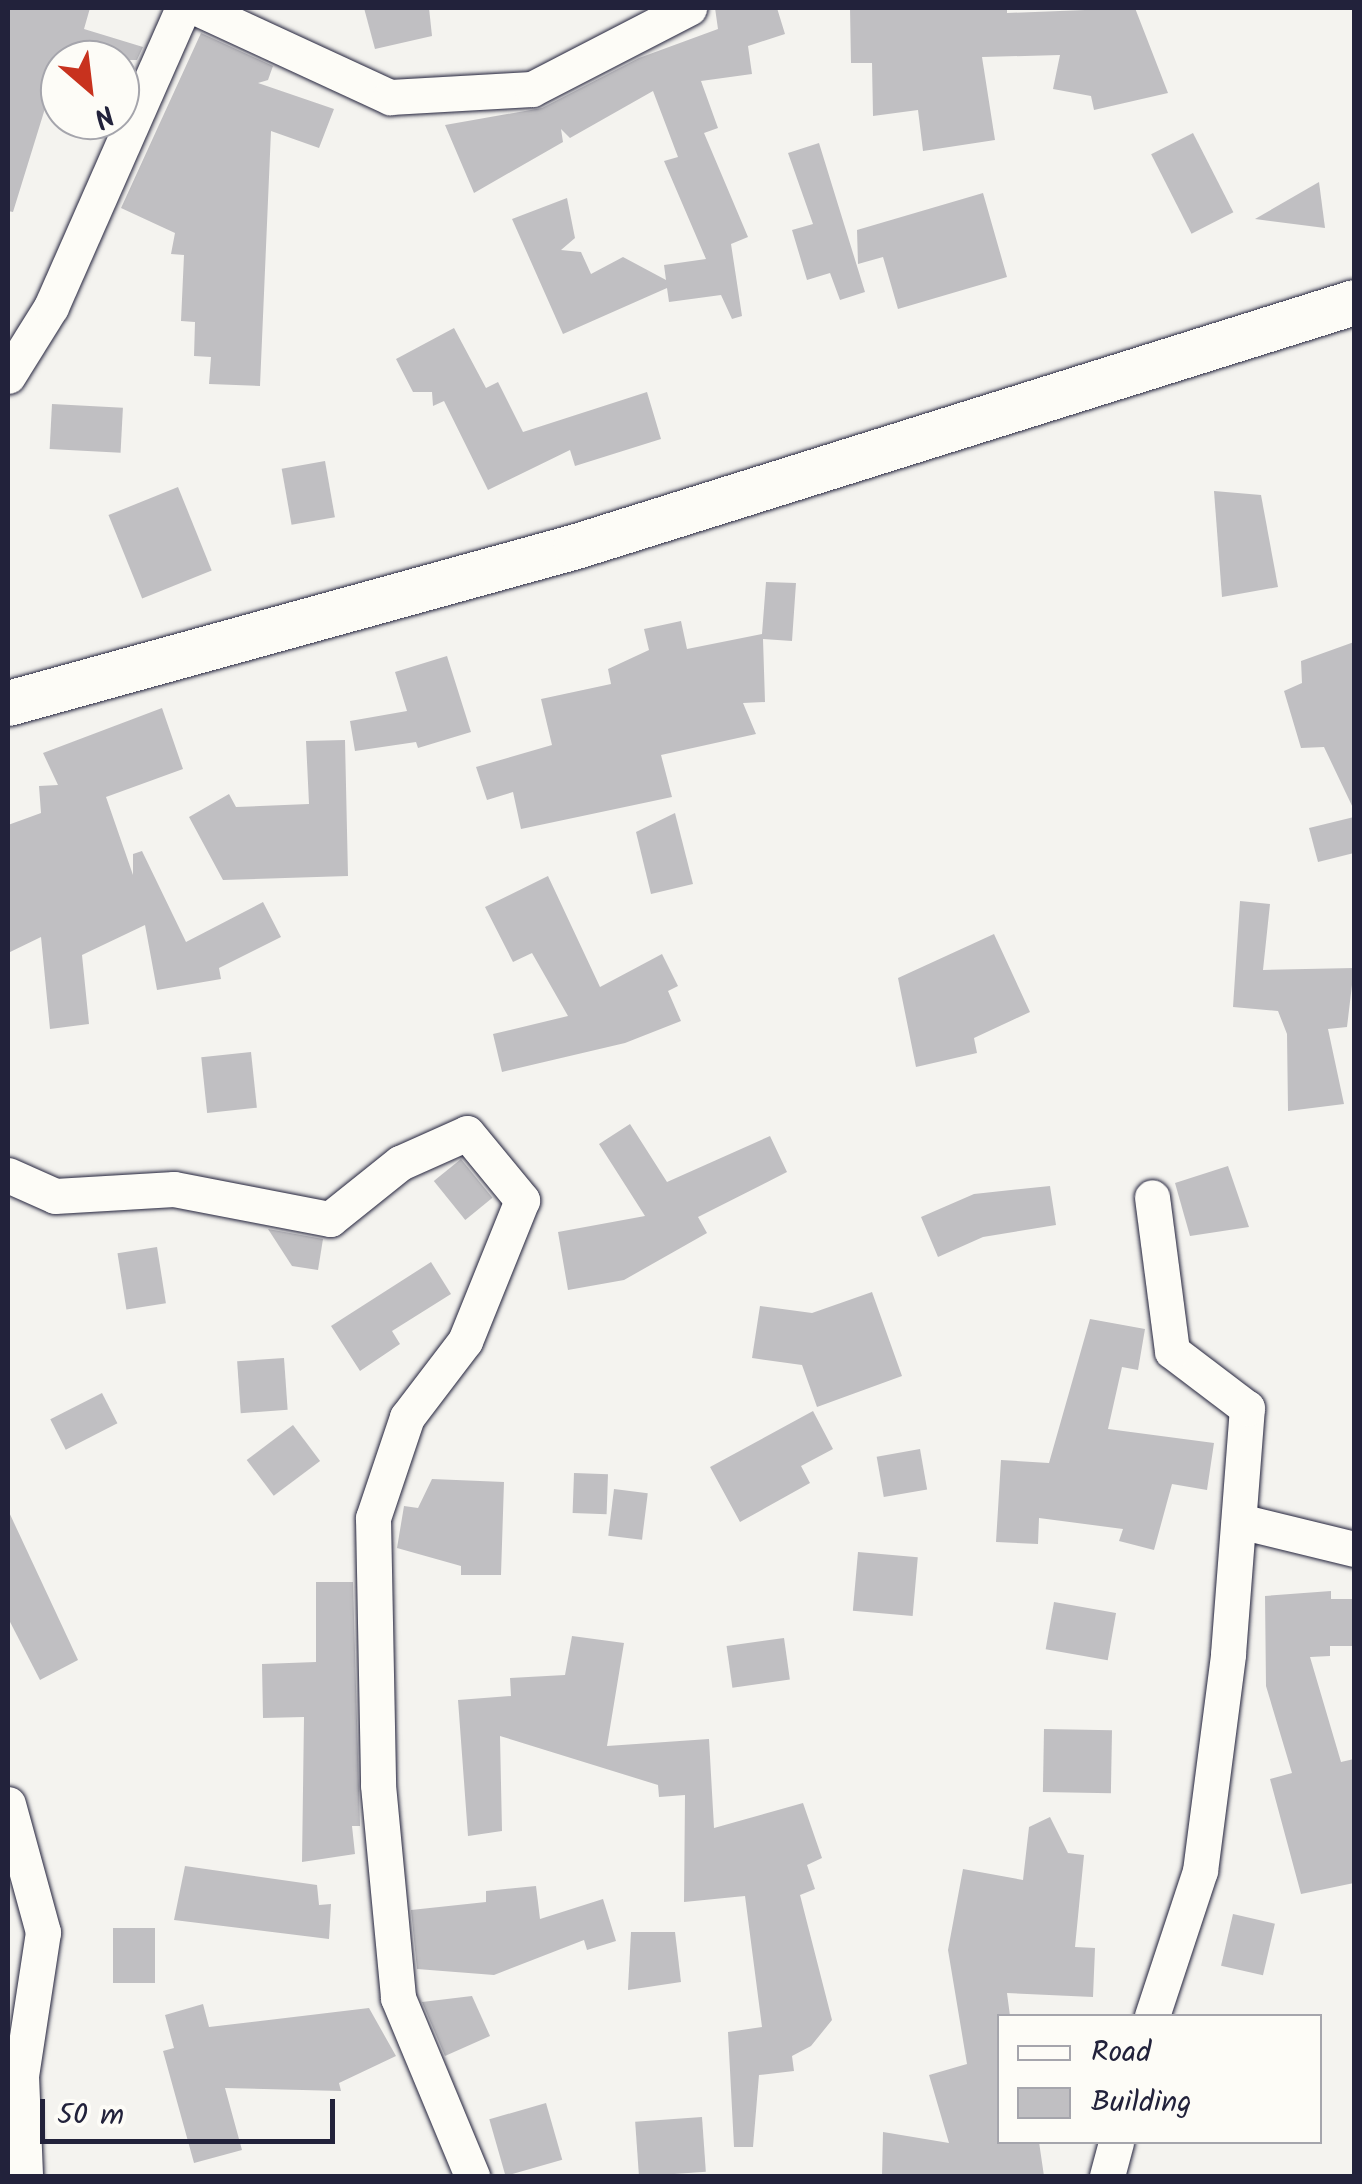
<!DOCTYPE html>
<html>
<head>
<meta charset="utf-8">
<style>
	body { margin:0 }
	#map { position:relative; width:1362px; height:2184px; overflow:hidden; background:#f4f3ef; font-family:Kalam,sans-serif }
	div>[style] { position:absolute }
	[style*='--x'] { left:calc(var(--x)*1px); top:calc(var(--y)*1px); width:calc(var(--w)*1px); rotate:calc(var(--a)*1deg) }
	.building>* { inset:0; background:#c0bfc2; transform-origin:0 0 }
	.roads { filter:drop-shadow(0 0 2px #22223b) drop-shadow(0 0 2px #22223b) }
	.minor>* { height:35px; margin:-17.5px; padding:0 17.5px; transform-origin:17.5px; border-radius:17.5px; background:#fdfcf7 }
	.tertiary>* { height:45px; margin:-22.5px; padding:0 22.5px; transform-origin:22.5px; border-radius:22.5px; background:#fdfcf7 }
	span { translate:-50% -50%; white-space:nowrap; text-align:center; line-height:1.15; -webkit-text-stroke:8px #fdfcf7; paint-order:stroke }
	.frame { position:absolute; inset:0; border:10px solid #22223b; pointer-events:none }
	.legend { position:absolute; left:997px; top:2014px; width:325px; height:130px; box-sizing:border-box; background:#fdfcf7; border:2px solid #a5a5ac; margin:0; padding:12px 18px; list-style:none; font-size:30px; color:#22223b }
	.legend li { display:flex; align-items:center; gap:20px; height:50px }
	.legend b { width:50px; border:2px solid #a5a5ac }
	.north { position:absolute; left:40px; top:40px; width:100px; height:100px; box-sizing:border-box; background:#fdfcf7; border:2px solid #a5a5ac; border-radius:50%; rotate:152deg; font-size:28px; font-weight:700; line-height:40px; text-align:center; color:#22223b }
	.north::after { content:''; display:block; margin:auto; width:35px; height:45px; background:#c8321e; clip-path:polygon(50% 0,100% 100%,50% 72%,0 100%) }
	.scale { position:absolute; left:40px; top:2099px; width:295px; height:45px; box-sizing:border-box; border:5px solid #22223b; border-top:0; padding-left:12px; font-size:30px; line-height:35px; white-space:nowrap; color:#22223b; -webkit-text-stroke:8px #fdfcf7; paint-order:stroke }
</style>
</head>
<body>
<div id="map">
	<div class="building">
		<i style="clip-path:polygon(8px 8px,90px 8px,84px 29px,143px 47px,137px 60px,60px 60px,13px 212px,8px 211px)"></i>
		<i style="clip-path:polygon(364px 8px,429px 8px,432px 36px,375px 49px)"></i>
		<i style="clip-path:polygon(715px 8px,777px 8px,785px 34px,748px 46px,752px 74px,701px 81px,718px 128px,704px 133px,748px 237px,731px 244px,742px 316px,732px 319px,721px 295px,669px 302px,667px 288px,563px 334px,512px 219px,567px 198px,575px 238px,561px 250px,581px 252px,591px 274px,623px 257px,666px 280px,664px 265px,706px 259px,664px 161px,678px 157px,653px 91px,570px 138px,561px 129px,563px 142px,474px 193px,445px 125px,542px 108px,639px 58px,718px 29px)"></i>
		<i style="clip-path:polygon(850px 8px,1007px 8px,1007px 13px,1135px 8px,1168px 93px,1094px 110px,1091px 96px,1053px 89px,1060px 55px,982px 57px,995px 140px,923px 151px,918px 110px,873px 116px,872px 63px,851px 63px)"></i>
		<i style="clip-path:polygon(201px 33px,273px 66px,268px 80px,258px 83px,334px 109px,319px 148px,271px 131px,260px 386px,209px 384px,211px 357px,194px 356px,195px 322px,181px 321px,184px 255px,171px 254px,175px 233px,121px 208px)"></i>
		<i style="left:1193px;top:133px;width:89px;height:47px;rotate:63deg"></i>
		<i style="clip-path:polygon(819px 143px,865px 292px,840px 300px,830px 273px,807px 280px,792px 230px,813px 224px,788px 153px)"></i>
		<i style="clip-path:polygon(1319px 182px,1325px 228px,1255px 219px)"></i>
		<i style="clip-path:polygon(983px 193px,1007px 277px,898px 309px,883px 257px,858px 264px,857px 230px)"></i>
		<i style="clip-path:polygon(454px 328px,486px 388px,498px 382px,523px 432px,647px 392px,661px 439px,575px 466px,570px 450px,488px 490px,444px 401px,433px 406px,432px 392px,413px 392px,396px 359px)"></i>
		<i style="left:52px;top:404px;width:71px;height:45px;rotate:3deg"></i>
		<i style="left:325px;top:461px;width:57px;height:44px;rotate:80deg"></i>
		<i style="left:178px;top:487px;width:90px;height:75px;rotate:68deg"></i>
		<i style="clip-path:polygon(1214px 491px,1261px 495px,1278px 587px,1222px 597px)"></i>
		<i style="clip-path:polygon(766px 582px,796px 583px,792px 641px,763px 639px,765px 702px,743px 703px,756px 734px,661px 755px,672px 797px,521px 829px,513px 792px,487px 800px,476px 767px,552px 745px,541px 699px,611px 684px,608px 669px,649px 650px,644px 629px,681px 621px,687px 649px,762px 634px)"></i>
		<i style="clip-path:polygon(1354px 642px,1354px 810px,1324px 747px,1301px 748px,1284px 691px,1302px 683px,1301px 661px)"></i>
		<i style="clip-path:polygon(447px 656px,471px 732px,418px 748px,416px 742px,355px 751px,350px 721px,407px 711px,395px 672px)"></i>
		<i style="clip-path:polygon(162px 708px,183px 769px,106px 797px,133px 875px,133px 854px,142px 851px,186px 942px,263px 902px,281px 937px,219px 968px,221px 979px,157px 990px,145px 925px,82px 955px,89px 1024px,50px 1029px,41px 937px,8px 953px,8px 825px,41px 813px,39px 786px,58px 785px,43px 753px)"></i>
		<i style="clip-path:polygon(345px 740px,348px 876px,223px 880px,189px 817px,229px 794px,236px 807px,309px 804px,306px 741px)"></i>
		<i style="clip-path:polygon(675px 813px,693px 884px,651px 894px,636px 832px)"></i>
		<i style="clip-path:polygon(1354px 817px,1354px 853px,1318px 862px,1309px 828px)"></i>
		<i style="clip-path:polygon(548px 876px,600px 987px,662px 954px,678px 986px,668px 991px,681px 1021px,625px 1043px,502px 1072px,493px 1034px,568px 1016px,532px 953px,513px 962px,485px 907px)"></i>
		<i style="clip-path:polygon(1240px 901px,1270px 904px,1263px 970px,1354px 968px,1347px 1027px,1328px 1029px,1344px 1104px,1288px 1111px,1287px 1034px,1278px 1011px,1233px 1007px)"></i>
		<i style="clip-path:polygon(994px 934px,1030px 1012px,974px 1038px,977px 1053px,916px 1067px,898px 978px)"></i>
		<i style="left:251px;top:1052px;width:56px;height:50px;rotate:84deg"></i>
		<i style="clip-path:polygon(630px 1124px,667px 1182px,770px 1136px,787px 1172px,698px 1217px,707px 1233px,624px 1280px,568px 1290px,558px 1232px,645px 1216px,599px 1144px)"></i>
		<i style="left:461px;top:1159px;width:50px;height:35px;rotate:51deg"></i>
		<i style="clip-path:polygon(1228px 1166px,1249px 1227px,1190px 1236px,1175px 1183px)"></i>
		<i style="clip-path:polygon(1050px 1186px,1056px 1225px,983px 1237px,938px 1257px,921px 1217px,974px 1194px)"></i>
		<i style="clip-path:polygon(268px 1229px,323px 1239px,318px 1270px,292px 1266px)"></i>
		<i style="left:157px;top:1247px;width:57px;height:40px;rotate:81deg"></i>
		<i style="clip-path:polygon(431px 1262px,451px 1294px,392px 1331px,400px 1344px,360px 1371px,331px 1326px)"></i>
		<i style="clip-path:polygon(872px 1292px,902px 1376px,817px 1407px,802px 1365px,752px 1358px,760px 1306px,812px 1313px)"></i>
		<i style="clip-path:polygon(1090px 1319px,1145px 1329px,1138px 1370px,1122px 1367px,1108px 1429px,1214px 1443px,1207px 1490px,1172px 1484px,1154px 1550px,1119px 1541px,1123px 1529px,1039px 1518px,1038px 1544px,996px 1542px,1001px 1460px,1049px 1463px)"></i>
		<i style="left:284px;top:1358px;width:52px;height:47px;rotate:86deg"></i>
		<i style="left:102px;top:1393px;width:34px;height:58px;rotate:63deg"></i>
		<i style="clip-path:polygon(813px 1411px,833px 1449px,801px 1466px,810px 1483px,740px 1522px,710px 1467px)"></i>
		<i style="left:293px;top:1425px;width:45px;height:58px;rotate:53deg"></i>
		<i style="left:920px;top:1449px;width:41px;height:44px;rotate:80deg"></i>
		<i style="left:574px;top:1473px;width:34px;height:40px;rotate:2deg"></i>
		<i style="clip-path:polygon(432px 1479px,504px 1482px,501px 1575px,461px 1575px,461px 1566px,397px 1548px,404px 1506px,418px 1508px)"></i>
		<i style="left:614px;top:1489px;width:34px;height:47px;rotate:7deg"></i>
		<i style="clip-path:polygon(8px 1510px,78px 1660px,40px 1680px,8px 1618px)"></i>
		<i style="left:858px;top:1552px;width:60px;height:59px;rotate:5deg"></i>
		<i style="clip-path:polygon(316px 1582px,353px 1582px,360px 1826px,352px 1826px,355px 1854px,302px 1862px,304px 1717px,263px 1718px,262px 1664px,316px 1662px)"></i>
		<i style="clip-path:polygon(1331px 1591px,1331px 1599px,1354px 1599px,1354px 1646px,1330px 1646px,1330px 1656px,1310px 1657px,1341px 1762px,1354px 1759px,1354px 1883px,1301px 1894px,1270px 1779px,1292px 1773px,1266px 1686px,1265px 1596px)"></i>
		<i style="left:1054px;top:1602px;width:63px;height:48px;rotate:10deg"></i>
		<i style="clip-path:polygon(572px 1636px,624px 1643px,607px 1746px,709px 1739px,714px 1828px,803px 1803px,822px 1858px,807px 1865px,815px 1889px,800px 1895px,832px 2020px,811px 2046px,792px 2056px,794px 2071px,759px 2075px,753px 2147px,734px 2147px,728px 2032px,762px 2027px,745px 1896px,684px 1902px,685px 1795px,659px 1797px,658px 1785px,500px 1736px,502px 1831px,468px 1836px,458px 1700px,511px 1696px,510px 1678px,565px 1675px)"></i>
		<i style="left:784px;top:1638px;width:42px;height:58px;rotate:82deg"></i>
		<i style="left:1044px;top:1729px;width:68px;height:63px;rotate:1deg"></i>
		<i style="clip-path:polygon(1050px 1817px,1068px 1853px,1084px 1855px,1075px 1947px,1095px 1948px,1093px 1997px,1007px 1993px,1010px 2016px,1000px 2016px,1000px 2142px,1039px 2142px,1044px 2176px,882px 2176px,883px 2132px,949px 2143px,929px 2075px,967px 2064px,948px 1950px,963px 1869px,1023px 1880px,1029px 1827px)"></i>
		<i style="clip-path:polygon(185px 1866px,317px 1885px,319px 1905px,331px 1904px,329px 1939px,174px 1920px)"></i>
		<i style="clip-path:polygon(536px 1886px,540px 1919px,603px 1899px,616px 1941px,587px 1950px,584px 1940px,494px 1975px,417px 1969px,411px 1910px,486px 1902px,486px 1891px)"></i>
		<i style="left:1233px;top:1914px;width:43px;height:53px;rotate:13deg"></i>
		<i style="left:113px;top:1928px;width:42px;height:55px"></i>
		<i style="clip-path:polygon(631px 1932px,675px 1932px,681px 1982px,628px 1990px)"></i>
		<i style="clip-path:polygon(472px 1996px,490px 2036px,445px 2056px,422px 2002px)"></i>
		<i style="clip-path:polygon(203px 2004px,209px 2027px,369px 2008px,396px 2056px,339px 2083px,341px 2091px,225px 2088px,242px 2150px,194px 2163px,163px 2051px,174px 2048px,165px 2015px)"></i>
		<i style="left:546px;top:2103px;width:59px;height:59px;rotate:74deg"></i>
		<i style="left:702px;top:2117px;width:55px;height:67px;rotate:86deg"></i>
	</div>
	<div class="roads">
		<div class="minor">
			<i style="--x:197;--y:8;--w:213;--a:24.8"></i>
			<i style="--x:390;--y:97;--w:142;--a:-3.2"></i>
			<i style="--x:532;--y:89;--w:177;--a:-27.3"></i>
			<i style="--x:8;--y:376;--w:81;--a:-58.1"></i>
			<i style="--x:51;--y:307;--w:327;--a:-66.2"></i>
			<i style="--x:8;--y:1175;--w:51;--a:24.1"></i>
			<i style="--x:55;--y:1196;--w:119;--a:-3.4"></i>
			<i style="--x:174;--y:1189;--w:159;--a:10.9"></i>
			<i style="--x:330;--y:1219;--w:90;--a:-38.7"></i>
			<i style="--x:400;--y:1163;--w:73;--a:-24.1"></i>
			<i style="--x:467;--y:1133;--w:87;--a:50.6"></i>
			<i style="--x:522;--y:1200;--w:152;--a:112"></i>
			<i style="--x:465;--y:1341;--w:96;--a:127.3"></i>
			<i style="--x:407;--y:1417;--w:107;--a:108.6"></i>
			<i style="--x:373;--y:1518;--w:267;--a:88.9"></i>
			<i style="--x:378;--y:1785;--w:214;--a:84.6"></i>
			<i style="--x:398;--y:1998;--w:193;--a:67.4"></i>
			<i style="--x:1239;--y:1521;--w:118;--a:13.7"></i>
			<i style="--x:8;--y:1804;--w:133;--a:74.7"></i>
			<i style="--x:43;--y:1932;--w:145;--a:98.7"></i>
			<i style="--x:21;--y:2075;--w:101;--a:87.7"></i>
			<i style="--x:1152;--y:2016;--w:153;--a:-71.7"></i>
			<i style="--x:1200;--y:1871;--w:219;--a:-82.6"></i>
			<i style="--x:1228;--y:1654;--w:247;--a:-85.6"></i>
			<i style="--x:1247;--y:1408;--w:94;--a:-142.8"></i>
			<i style="--x:1172;--y:1351;--w:155;--a:-97.4"></i>
			<i style="--x:1107;--y:2176;--w:35;--a:-75"></i>
		</div>
		<div class="tertiary">
			<i style="--x:8;--y:703;--w:589;--a:-15.45"></i>
			<i style="--x:576;--y:546;--w:815;--a:-17.41"></i>
		</div>
	</div>
	<div class="frame"></div>
	<ul class="legend">
	<li><b style="height:12px;background:#fdfcf7"></b>Road</li>
	<li><b style="height:28px;background:#c0bfc2"></b>Building</li>
	</ul>
	<div class="north">N</div>
	<div class="scale">50 m</div>
</div>
</body>
</html>
